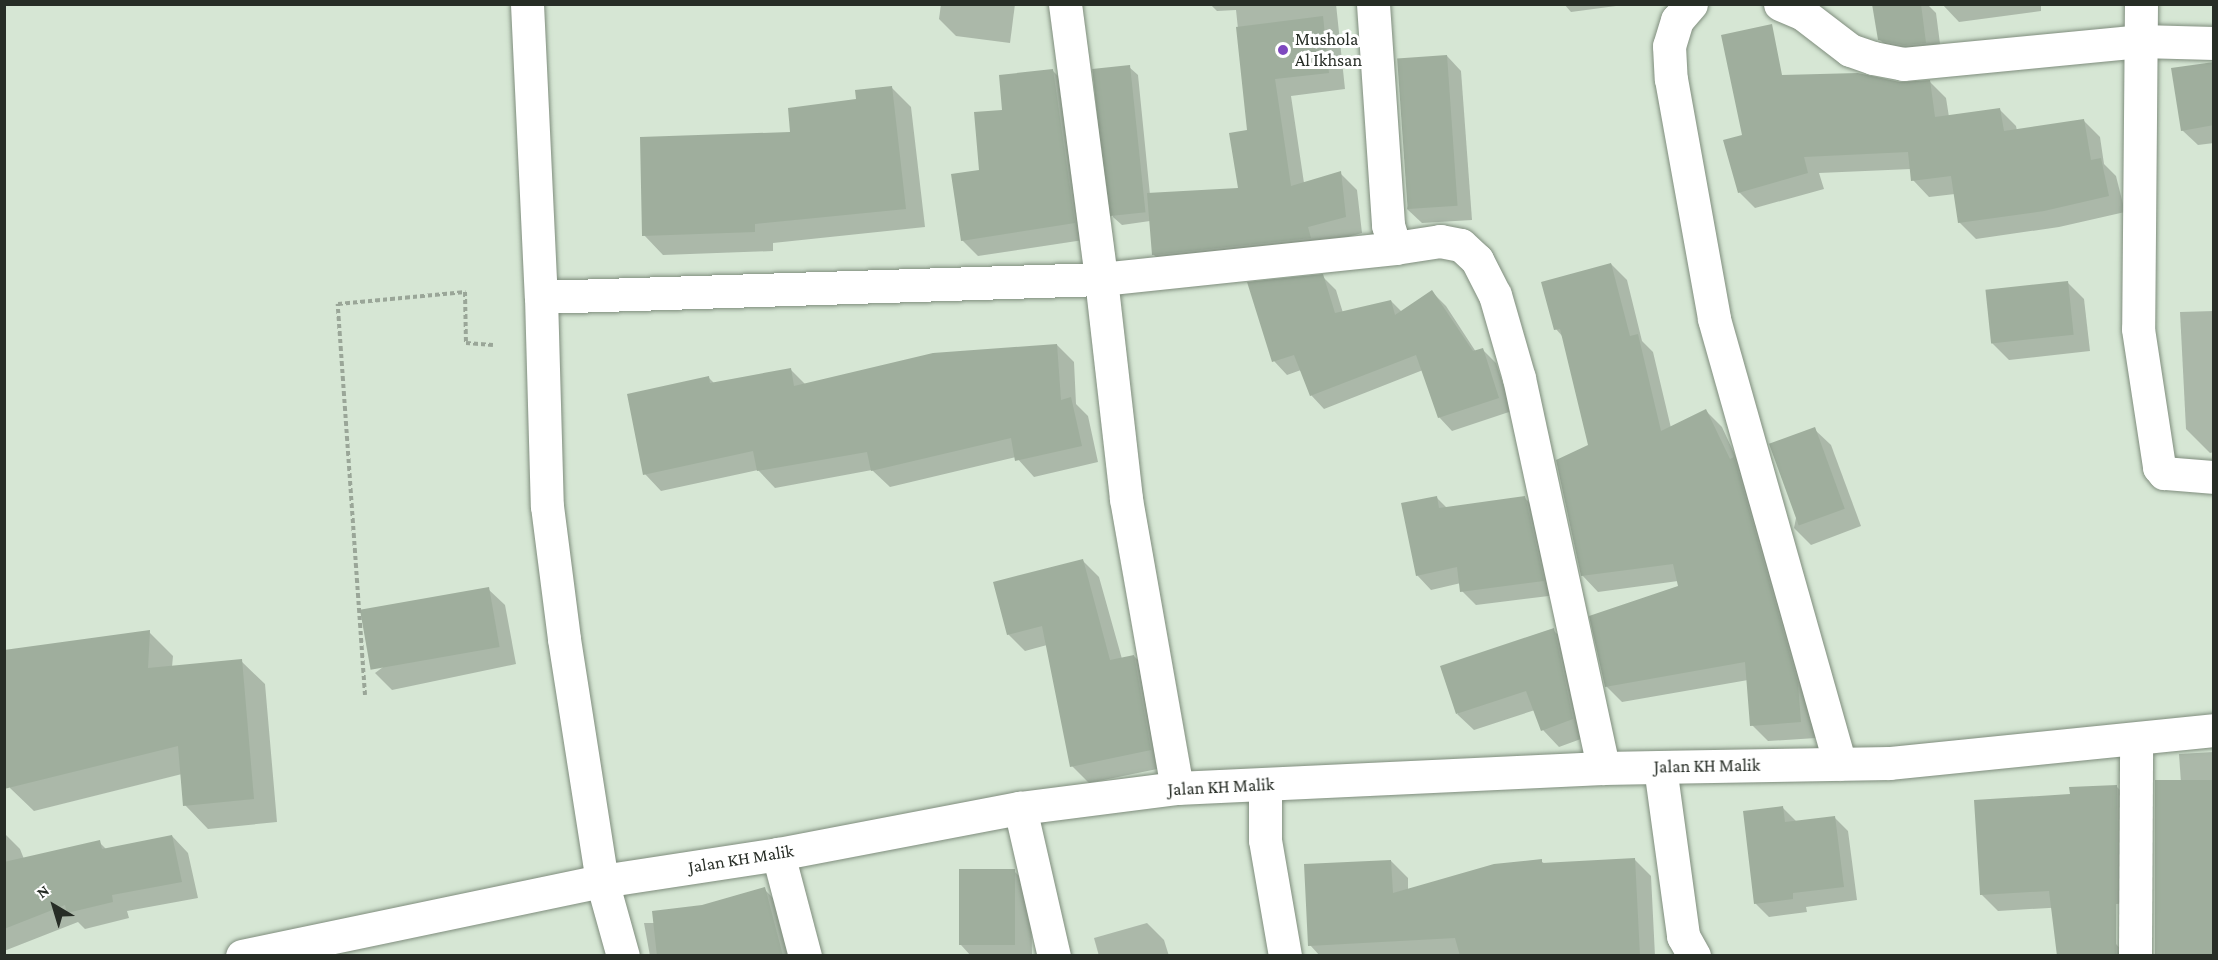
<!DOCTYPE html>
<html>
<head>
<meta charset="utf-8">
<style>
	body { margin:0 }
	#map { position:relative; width:2218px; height:960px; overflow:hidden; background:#d6e6d4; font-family:"Crimson Pro",serif }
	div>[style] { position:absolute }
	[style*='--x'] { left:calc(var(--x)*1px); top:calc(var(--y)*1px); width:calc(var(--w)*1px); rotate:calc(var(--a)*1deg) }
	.shadow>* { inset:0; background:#0003 }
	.building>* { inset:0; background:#9fae9d; transform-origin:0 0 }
	.path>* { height:4px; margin-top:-2px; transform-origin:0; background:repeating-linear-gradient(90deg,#9aa698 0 4.5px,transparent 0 7.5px) }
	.roads { filter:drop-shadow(0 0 2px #7f8d7d) drop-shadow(0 0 2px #7f8d7d) }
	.minor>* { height:33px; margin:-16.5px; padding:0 16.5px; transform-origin:16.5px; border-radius:16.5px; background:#fff }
	.tertiary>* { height:33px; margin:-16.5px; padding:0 16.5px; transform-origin:16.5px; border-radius:16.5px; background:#fff }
	.dots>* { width:16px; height:16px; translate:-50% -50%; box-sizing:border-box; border:3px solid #fff; border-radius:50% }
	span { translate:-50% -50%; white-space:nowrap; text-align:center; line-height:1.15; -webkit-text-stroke:6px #fff; paint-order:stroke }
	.poi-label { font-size:18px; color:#272d26 }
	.left { translate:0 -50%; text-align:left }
	.street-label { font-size:18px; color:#272d26 }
	.frame { position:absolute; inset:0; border:6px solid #272d26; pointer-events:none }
	.north { position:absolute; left:24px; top:876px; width:60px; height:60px; -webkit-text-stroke:4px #fff; paint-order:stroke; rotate:322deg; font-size:16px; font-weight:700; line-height:24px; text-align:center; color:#272d26 }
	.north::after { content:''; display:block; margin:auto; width:21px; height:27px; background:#272d26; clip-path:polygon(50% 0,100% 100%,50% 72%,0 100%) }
</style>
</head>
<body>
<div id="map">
	<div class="shadow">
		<i style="clip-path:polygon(941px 4px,1015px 4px,1010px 43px,956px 36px,939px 19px)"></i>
		<i style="clip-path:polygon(1210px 4px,1336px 4px,1345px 89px,1291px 96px,1304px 183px,1340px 173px,1357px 190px,1362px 233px,1323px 244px,1170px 271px,1153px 254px,1150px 221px,1122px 225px,1113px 217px,1129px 67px,1138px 75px,1150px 195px,1240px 189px,1249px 132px,1236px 10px,1217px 11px)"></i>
		<i style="clip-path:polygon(1564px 4px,1631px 4px,1571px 12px)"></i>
		<i style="clip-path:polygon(1878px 4px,1927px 4px,1936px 13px,1942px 59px,1896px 56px,1879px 39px)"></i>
		<i style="clip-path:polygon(1942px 4px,2041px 4px,2041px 11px,1959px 22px)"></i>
		<i style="clip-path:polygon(1447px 56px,1461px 71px,1472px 220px,1422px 223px,1407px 209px)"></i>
		<i style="clip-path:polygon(2214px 63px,2214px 143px,2198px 145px,2182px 130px)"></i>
		<i style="clip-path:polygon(1053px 71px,1069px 87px,1090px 239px,978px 256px,962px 240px,980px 171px,1004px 112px)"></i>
		<i style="clip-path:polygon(1930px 82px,1946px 98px,1949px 117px,2000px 110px,2016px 126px,2017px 131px,2083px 120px,2100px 137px,2104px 164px,2116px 176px,2125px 212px,2059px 227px,1976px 239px,1959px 222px,1955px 194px,1929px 197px,1913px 180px,1911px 169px,1819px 173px,1824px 189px,1755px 208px,1739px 192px,1900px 84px)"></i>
		<i style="clip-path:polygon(892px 88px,911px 107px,925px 227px,773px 243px,773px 251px,663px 255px,644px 235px,792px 133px,858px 101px)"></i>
		<i style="clip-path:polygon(1611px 264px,1627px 280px,1642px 341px,1653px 352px,1671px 428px,1706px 411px,1722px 427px,1740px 466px,1816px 738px,1768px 741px,1752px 725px,1748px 680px,1622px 702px,1606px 686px,1679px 587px,1678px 581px,1598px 592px,1582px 575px,1589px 446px,1563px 337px,1556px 329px)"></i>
		<i style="clip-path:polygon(1322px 276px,1336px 290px,1343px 313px,1391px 301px,1402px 312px,1432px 292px,1446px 306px,1476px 352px,1483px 350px,1496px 363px,1512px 411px,1452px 431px,1439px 417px,1423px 370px,1324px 409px,1311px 395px,1301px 370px,1287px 375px,1274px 361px)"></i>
		<i style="clip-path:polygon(2067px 282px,2084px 299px,2090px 351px,2009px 360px,1992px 343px)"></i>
		<i style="clip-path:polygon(2214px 311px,2214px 452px,2210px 453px,2186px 429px,2180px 312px)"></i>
		<i style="clip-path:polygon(1057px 345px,1074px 362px,1076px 404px,1088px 416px,1098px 462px,1034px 477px,1016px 457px,890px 487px,872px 470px,775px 488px,758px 470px,661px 491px,645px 474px,709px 378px,715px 384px,790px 369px,806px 385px)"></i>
		<i style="clip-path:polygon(1814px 429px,1831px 445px,1861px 526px,1811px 545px,1794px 528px)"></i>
		<i style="clip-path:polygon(1437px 498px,1447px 508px,1525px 498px,1539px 513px,1557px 595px,1476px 605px,1462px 591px,1461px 583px,1431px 590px,1417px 575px)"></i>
		<i style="clip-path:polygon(1082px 560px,1099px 577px,1122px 659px,1134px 656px,1151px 673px,1167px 767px,1089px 783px,1072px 766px,1047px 645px,1025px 651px,1008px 634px)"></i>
		<i style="clip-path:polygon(488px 589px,505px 605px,516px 664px,392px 690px,375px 673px)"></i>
		<i style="clip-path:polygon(1553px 630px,1570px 646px,1589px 736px,1559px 747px,1543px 730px,1535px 710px,1474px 730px,1457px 714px)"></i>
		<i style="clip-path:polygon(149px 632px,173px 656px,172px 667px,241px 661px,265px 684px,277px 822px,208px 829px,185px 805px,182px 774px,34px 811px,10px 788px,4px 733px)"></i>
		<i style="clip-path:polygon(2214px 752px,2214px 896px,2181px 783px,2179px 754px)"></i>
		<i style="clip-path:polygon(2116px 786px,2133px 803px,2133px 903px,1998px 911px,1981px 894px,2071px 795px)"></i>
		<i style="clip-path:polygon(1783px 808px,1797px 822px,1834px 817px,1848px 831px,1857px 900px,1806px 907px,1807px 912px,1769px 917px,1755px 903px)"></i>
		<i style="clip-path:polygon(4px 833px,20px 849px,24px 859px,99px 842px,107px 850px,172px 836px,188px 853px,198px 898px,127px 911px,129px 918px,85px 929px,78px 922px,4px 951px)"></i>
		<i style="clip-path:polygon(1634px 859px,1651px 876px,1655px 956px,1320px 956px,1310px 945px,1391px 861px,1408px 878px,1408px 891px,1541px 861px,1545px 864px)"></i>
		<i style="clip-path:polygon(1014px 871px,1031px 888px,1032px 956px,971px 956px,961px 945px)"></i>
		<i style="clip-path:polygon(764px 889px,781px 906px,794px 956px,650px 956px,644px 923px,655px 923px)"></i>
		<i style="clip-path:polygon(1147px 923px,1164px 940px,1169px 956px,1099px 956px,1094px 938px)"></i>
		<i style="clip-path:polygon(2116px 944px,2127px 956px,2061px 956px)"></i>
	</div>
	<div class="building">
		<i style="clip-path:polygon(1872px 4px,1921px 4px,1926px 43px,1904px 45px,1878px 40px)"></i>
		<i style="clip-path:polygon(1323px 16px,1329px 73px,1275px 79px,1291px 186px,1341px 171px,1346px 217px,1308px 227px,1311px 238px,1152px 255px,1147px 193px,1238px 188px,1229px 133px,1247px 130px,1236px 27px)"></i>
		<i style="clip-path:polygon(1772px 24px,1782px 75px,1858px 73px,1900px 82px,1930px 80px,1935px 117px,2000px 108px,2004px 131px,2084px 119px,2091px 160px,2101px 158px,2109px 196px,2044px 211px,1958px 223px,1951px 176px,1911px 181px,1908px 152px,1804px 157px,1808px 173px,1738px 193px,1723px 140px,1742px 135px,1721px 35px)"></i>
		<i style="left:1447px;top:55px;width:151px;height:50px;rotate:86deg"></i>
		<i style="clip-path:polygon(2214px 62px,2214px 125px,2181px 131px,2171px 68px)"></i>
		<i style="left:1130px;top:65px;width:148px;height:38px;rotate:84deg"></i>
		<i style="clip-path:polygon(1053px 69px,1075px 223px,961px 241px,951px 174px,979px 170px,974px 112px,1002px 110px,999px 75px)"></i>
		<i style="clip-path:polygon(892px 86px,906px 209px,755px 224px,755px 232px,642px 236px,640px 137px,790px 132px,788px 108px,856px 99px,855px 90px)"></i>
		<i style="clip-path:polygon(1611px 263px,1630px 336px,1638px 334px,1661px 431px,1706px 409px,1730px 459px,1734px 457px,1798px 684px,1801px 722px,1750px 726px,1745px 662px,1605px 687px,1589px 616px,1678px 586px,1673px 564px,1581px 576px,1556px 460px,1588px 445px,1560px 329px,1554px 330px,1541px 282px)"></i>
		<i style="clip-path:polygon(1323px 274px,1335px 313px,1391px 300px,1395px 315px,1432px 290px,1473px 351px,1483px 348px,1499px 398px,1438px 418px,1416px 355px,1310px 396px,1294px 355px,1272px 362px,1247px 282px)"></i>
		<i style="left:2068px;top:281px;width:54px;height:83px;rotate:84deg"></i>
		<i style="clip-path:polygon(1057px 344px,1061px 400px,1071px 397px,1082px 446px,1015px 461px,1011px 438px,871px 471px,867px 452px,757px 471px,753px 451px,643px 475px,627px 394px,709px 376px,710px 383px,791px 368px,794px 386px,933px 353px)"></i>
		<i style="left:1815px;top:427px;width:87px;height:49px;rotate:70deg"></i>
		<i style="clip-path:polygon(1437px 496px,1439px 508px,1525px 496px,1544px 581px,1460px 592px,1457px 567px,1416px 576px,1401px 503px)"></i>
		<i style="clip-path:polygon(1083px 559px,1110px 660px,1134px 655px,1151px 750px,1070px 767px,1042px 626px,1007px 635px,993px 582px)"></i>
		<i style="left:489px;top:587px;width:61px;height:131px;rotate:80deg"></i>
		<i style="clip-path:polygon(1554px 628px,1573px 719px,1541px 731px,1526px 691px,1456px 714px,1440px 666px)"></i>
		<i style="clip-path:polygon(150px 630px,148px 668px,242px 659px,254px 799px,183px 806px,178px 746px,4px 789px,4px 650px)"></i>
		<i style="left:2214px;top:780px;width:176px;height:59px;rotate:90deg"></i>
		<i style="clip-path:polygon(2117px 785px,2116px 956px,2057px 956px,2049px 891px,1980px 895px,1974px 800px,2070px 794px,2069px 787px)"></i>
		<i style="clip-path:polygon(1783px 806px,1785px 822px,1835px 816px,1844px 887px,1793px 893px,1793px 899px,1754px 904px,1743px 811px)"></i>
		<i style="clip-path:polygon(172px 835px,182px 882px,112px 895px,113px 902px,67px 913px,65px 905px,4px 929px,4px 862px,100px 840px,102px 849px)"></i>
		<i style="clip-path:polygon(1635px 858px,1640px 956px,1460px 956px,1455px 938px,1308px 946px,1304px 864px,1391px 860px,1393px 893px,1494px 864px,1542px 859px,1542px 863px)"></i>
		<i style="left:959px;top:869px;width:56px;height:76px"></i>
		<i style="clip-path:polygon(765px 887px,783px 956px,657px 956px,652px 911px,702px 905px)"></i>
	</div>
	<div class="path">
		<i style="--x:365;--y:695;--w:392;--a:-94"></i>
		<i style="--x:338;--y:304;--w:128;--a:-5.4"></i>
		<i style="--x:465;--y:292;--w:51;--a:88.9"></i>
		<i style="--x:466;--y:343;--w:27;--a:4"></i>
	</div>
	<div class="roads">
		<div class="minor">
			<i style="--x:527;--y:4;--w:293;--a:87.3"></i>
			<i style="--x:541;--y:297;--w:209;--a:88.4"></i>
			<i style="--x:547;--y:506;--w:134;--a:82.7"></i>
			<i style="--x:564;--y:639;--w:245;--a:81.1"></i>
			<i style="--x:602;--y:881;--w:78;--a:74.4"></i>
			<i style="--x:1065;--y:4;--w:277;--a:82.5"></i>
			<i style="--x:1101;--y:279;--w:221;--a:83.5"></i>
			<i style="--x:1126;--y:499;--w:293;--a:80"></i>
			<i style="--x:1373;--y:4;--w:222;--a:86.1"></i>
			<i style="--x:1388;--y:225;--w:24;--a:73"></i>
			<i style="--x:1395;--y:248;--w:46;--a:-8.8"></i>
			<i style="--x:1440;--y:241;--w:21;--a:11"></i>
			<i style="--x:1461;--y:245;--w:22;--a:43"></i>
			<i style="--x:1477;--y:260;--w:39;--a:63"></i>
			<i style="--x:1495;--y:295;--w:86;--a:73.9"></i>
			<i style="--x:1519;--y:378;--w:399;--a:77.8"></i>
			<i style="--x:1691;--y:4;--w:21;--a:131"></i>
			<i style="--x:1677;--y:20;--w:27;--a:107"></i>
			<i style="--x:1669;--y:46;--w:33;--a:87"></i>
			<i style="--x:1671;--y:79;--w:244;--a:79.8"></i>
			<i style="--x:1714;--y:319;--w:462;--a:74.2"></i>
			<i style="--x:1780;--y:4;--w:25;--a:23"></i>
			<i style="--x:1803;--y:14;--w:59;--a:37.5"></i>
			<i style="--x:1850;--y:50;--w:24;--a:19"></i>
			<i style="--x:1873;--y:58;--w:31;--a:11"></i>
			<i style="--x:1903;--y:64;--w:238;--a:-5.5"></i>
			<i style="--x:2140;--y:41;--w:74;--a:1.5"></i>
			<i style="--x:2141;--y:4;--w:325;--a:90.5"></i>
			<i style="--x:2138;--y:329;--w:140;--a:81.3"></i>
			<i style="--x:2159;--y:467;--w:8;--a:50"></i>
			<i style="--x:2164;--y:473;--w:50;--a:4.6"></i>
			<i style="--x:541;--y:297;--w:560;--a:-1.84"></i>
			<i style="--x:1101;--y:279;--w:296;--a:-6"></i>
			<i style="--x:1660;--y:767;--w:171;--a:82.2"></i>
			<i style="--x:1683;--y:936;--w:23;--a:61"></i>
			<i style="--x:1265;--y:784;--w:56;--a:90"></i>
			<i style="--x:1265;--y:840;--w:118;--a:80.2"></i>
			<i style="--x:1020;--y:808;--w:152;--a:77.1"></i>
			<i style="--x:778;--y:854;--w:106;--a:75.2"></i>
			<i style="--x:2135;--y:956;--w:217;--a:-89.7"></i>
		</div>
		<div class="tertiary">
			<i style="--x:242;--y:956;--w:368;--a:-11.8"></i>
			<i style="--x:602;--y:881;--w:178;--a:-8.7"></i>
			<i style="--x:778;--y:854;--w:246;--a:-10.8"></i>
			<i style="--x:1020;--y:808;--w:158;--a:-7.3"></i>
			<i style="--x:1177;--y:788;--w:426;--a:-2.7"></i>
			<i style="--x:1603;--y:768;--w:287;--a:-1"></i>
			<i style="--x:1890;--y:763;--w:326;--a:-5.8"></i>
		</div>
	</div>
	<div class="dots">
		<i style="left:1283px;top:50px;background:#7e48bf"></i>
	</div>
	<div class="poi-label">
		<span class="left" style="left:1295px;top:50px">Mushola<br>Al Ikhsan</span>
	</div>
	<div class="street-label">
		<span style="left:1707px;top:766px;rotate:-1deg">Jalan KH Malik</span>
		<span style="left:1221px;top:787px;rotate:-3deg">Jalan KH Malik</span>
		<span style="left:741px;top:859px;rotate:-9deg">Jalan KH Malik</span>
	</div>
	<div class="frame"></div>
	<div class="north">N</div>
</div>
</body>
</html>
